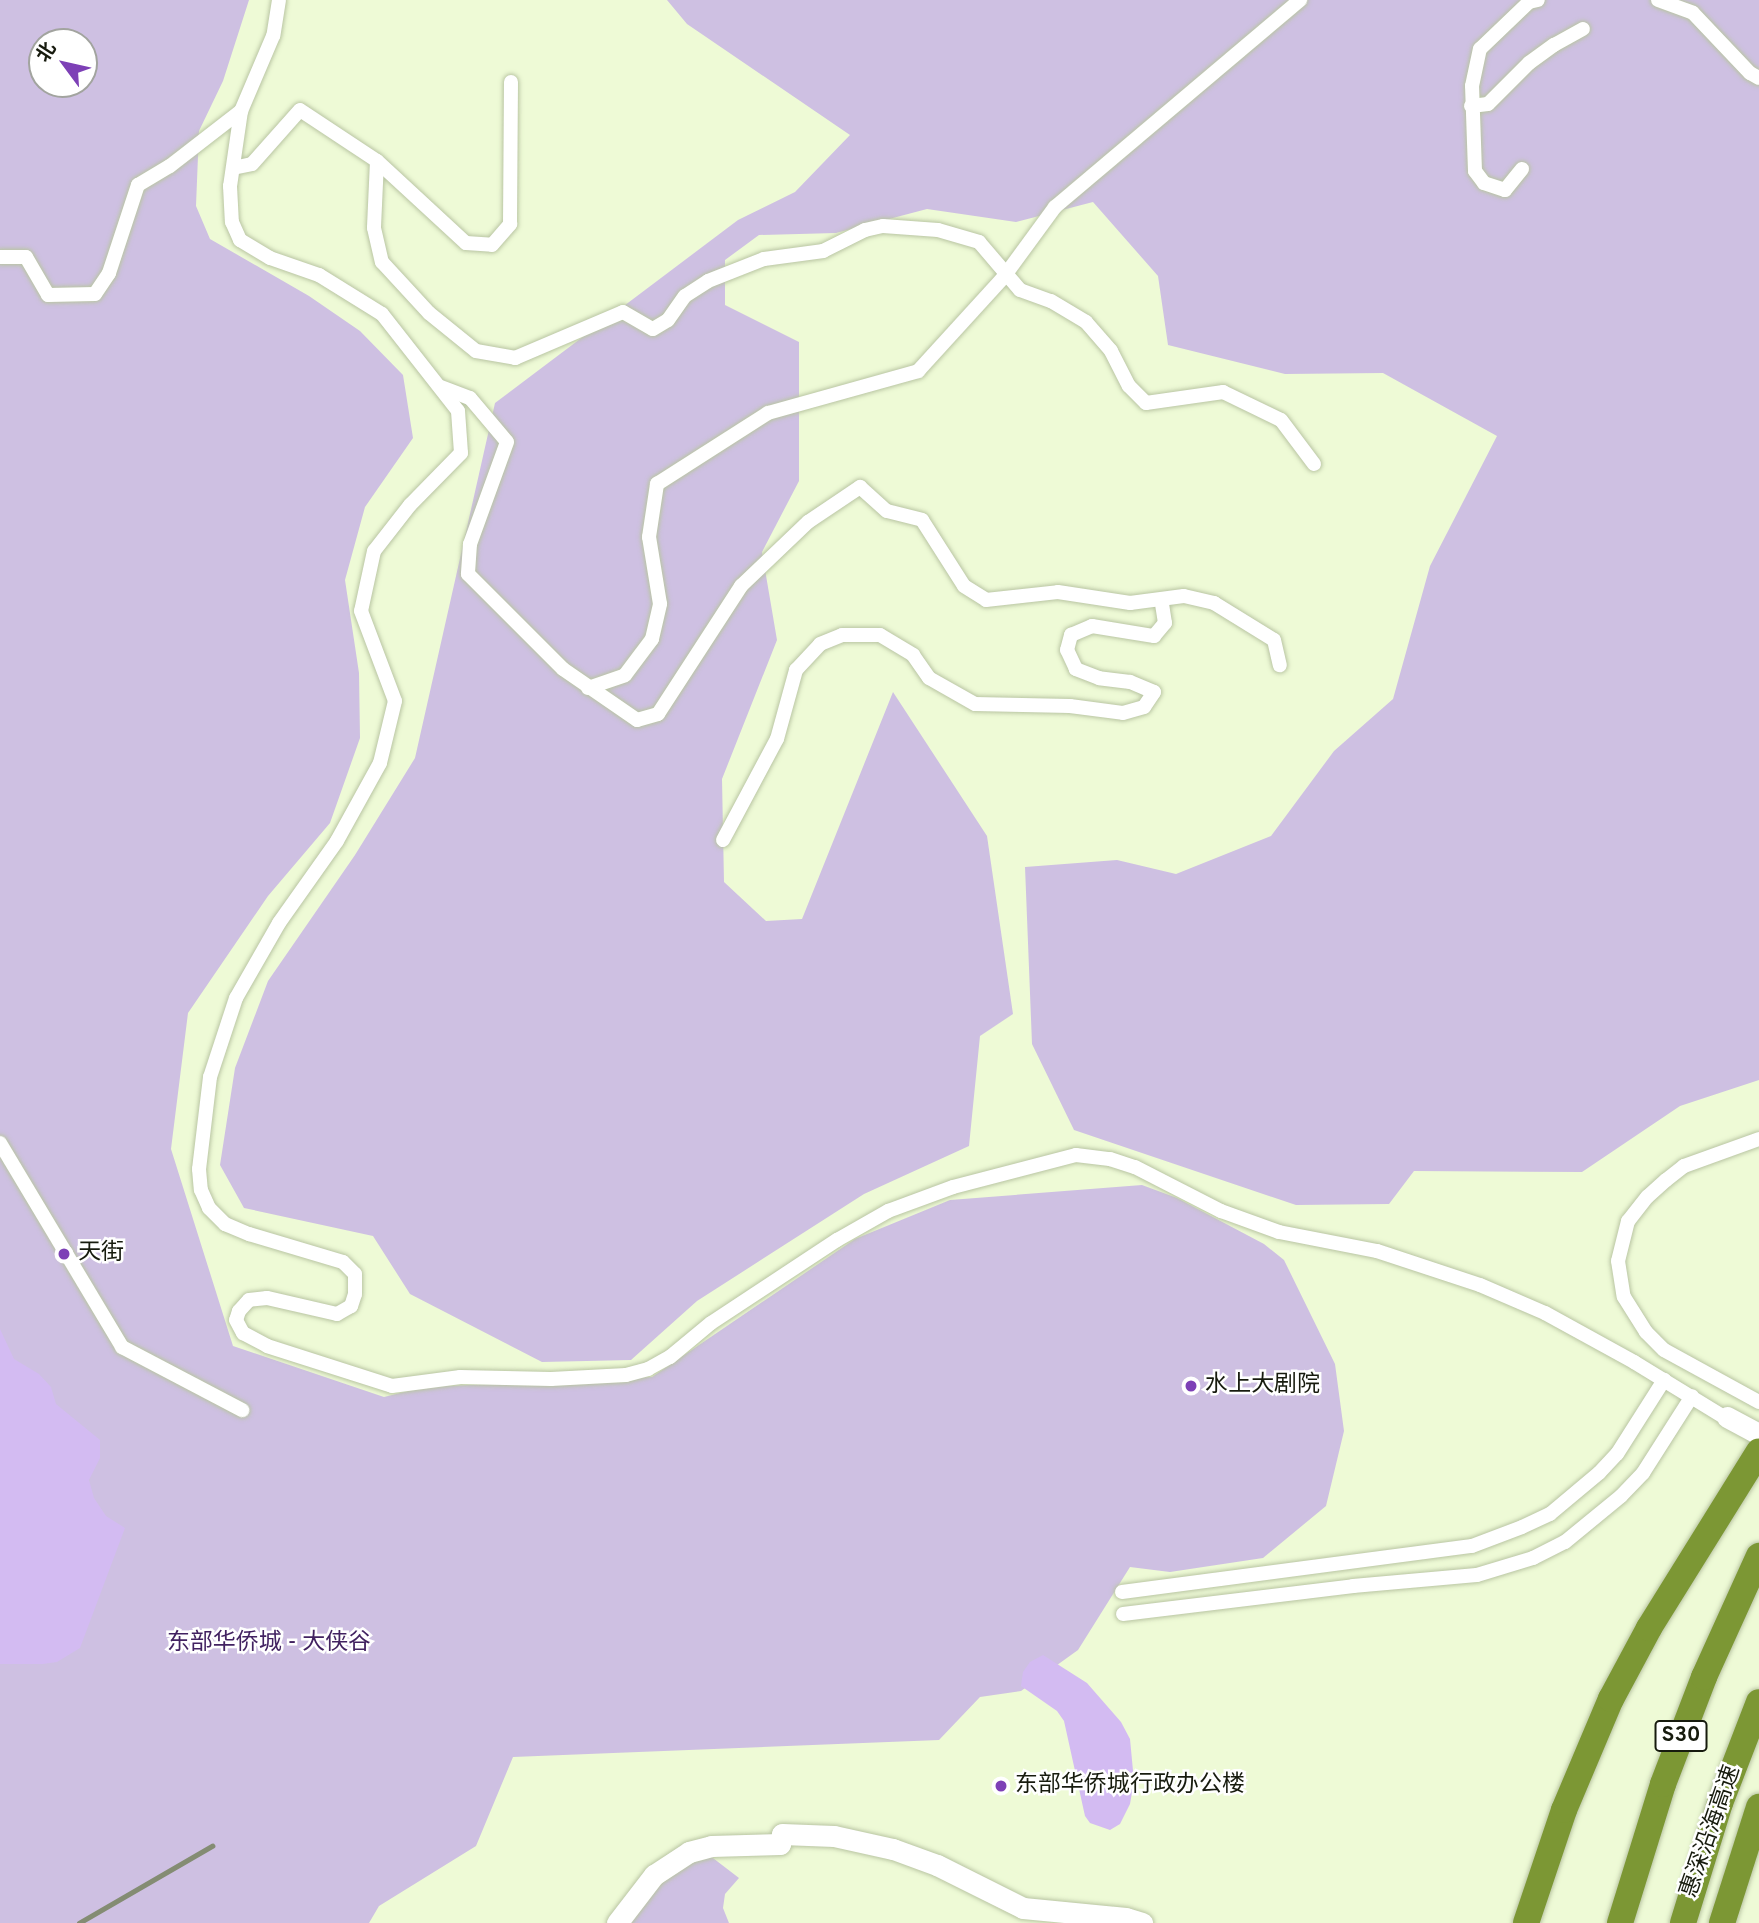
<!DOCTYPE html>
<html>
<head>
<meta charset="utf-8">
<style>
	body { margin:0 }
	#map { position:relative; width:1759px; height:1923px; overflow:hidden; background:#eefad6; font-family:Overpass,"Noto Sans SC",sans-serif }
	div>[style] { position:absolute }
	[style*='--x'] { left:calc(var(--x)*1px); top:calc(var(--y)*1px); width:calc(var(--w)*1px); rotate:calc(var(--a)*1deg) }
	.green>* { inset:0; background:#cec0e2 }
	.water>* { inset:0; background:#d3bbf2 }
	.roads { filter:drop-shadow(0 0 2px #b9c5a3) drop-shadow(0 0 2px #b9c5a3) }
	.street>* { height:14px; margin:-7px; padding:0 7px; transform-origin:7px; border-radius:7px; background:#fff }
	.secondary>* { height:21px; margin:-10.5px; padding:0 10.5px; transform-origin:10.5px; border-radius:10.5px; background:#fff }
	.highway>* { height:26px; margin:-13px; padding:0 13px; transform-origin:13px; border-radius:13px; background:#7c9734 }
	.rail>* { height:4.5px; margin:-2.25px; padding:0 2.25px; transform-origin:2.25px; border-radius:2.25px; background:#848c73 }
	.dots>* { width:19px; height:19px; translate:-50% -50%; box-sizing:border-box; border:4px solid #fff; border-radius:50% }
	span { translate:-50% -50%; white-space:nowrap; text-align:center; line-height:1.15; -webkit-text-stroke:5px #fff; paint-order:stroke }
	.shield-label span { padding:2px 5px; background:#fff; border:2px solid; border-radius:5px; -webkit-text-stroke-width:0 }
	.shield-label { font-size:21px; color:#171b0e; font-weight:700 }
	.poi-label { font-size:23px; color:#171b0e }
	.left { translate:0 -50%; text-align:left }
	.park-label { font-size:23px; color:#422261 }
	.street-label { font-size:23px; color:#171b0e }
	.north { position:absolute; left:28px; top:28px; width:70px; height:70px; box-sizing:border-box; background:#fff; border:2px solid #a2a49f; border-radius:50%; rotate:303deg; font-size:19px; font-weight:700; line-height:28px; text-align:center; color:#171b0e }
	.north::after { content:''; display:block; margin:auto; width:24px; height:32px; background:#7d40b6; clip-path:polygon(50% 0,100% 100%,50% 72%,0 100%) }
</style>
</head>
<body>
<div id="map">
	<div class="green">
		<i style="clip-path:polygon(evenodd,0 0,249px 0,223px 81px,199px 131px,196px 206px,210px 239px,309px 296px,360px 331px,403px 375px,413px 438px,365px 507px,345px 580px,359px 673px,360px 738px,330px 823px,268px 896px,188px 1013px,171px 1149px,233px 1346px,384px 1397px,424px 1387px,652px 1377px,855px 1239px,950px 1200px,1142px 1185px,1177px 1198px,1264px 1244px,1284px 1260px,1335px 1364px,1344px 1431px,1326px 1506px,1263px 1558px,1170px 1572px,1130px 1567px,1078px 1650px,1021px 1691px,980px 1697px,939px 1740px,513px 1757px,476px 1846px,379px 1906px,369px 1923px,0 1923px,0 0,42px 42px,84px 42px,84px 84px,42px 84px,42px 42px)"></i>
		<i style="clip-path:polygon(667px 0,1759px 0,1759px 1080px,1680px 1106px,1582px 1172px,1414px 1171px,1389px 1204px,1296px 1205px,1074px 1130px,1032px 1044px,1025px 867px,1117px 860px,1176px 874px,1271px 836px,1334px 751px,1393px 699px,1430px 566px,1497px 436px,1383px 373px,1285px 374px,1168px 345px,1158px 276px,1093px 202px,1016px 222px,927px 209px,836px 233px,759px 235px,725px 260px,725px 305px,799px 342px,799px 481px,762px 552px,777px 640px,722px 779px,724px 882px,766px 921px,802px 919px,893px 692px,987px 836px,1013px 1014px,980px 1036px,969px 1146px,864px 1194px,697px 1301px,631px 1360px,542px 1362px,410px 1294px,373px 1236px,244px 1208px,220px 1165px,235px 1068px,268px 981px,355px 855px,415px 758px,495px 403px,738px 220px,795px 192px,850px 135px,687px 24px)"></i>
		<i style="clip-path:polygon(709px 1855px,739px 1878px,725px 1894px,723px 1908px,729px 1923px,628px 1923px,652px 1891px,680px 1868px)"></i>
	</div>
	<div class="water">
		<i style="clip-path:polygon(0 1329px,14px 1359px,39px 1374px,51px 1387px,56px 1404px,100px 1440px,100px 1458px,89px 1480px,94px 1498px,106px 1516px,125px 1528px,80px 1648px,57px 1662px,43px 1664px,0 1664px)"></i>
		<i style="clip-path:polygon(1043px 1655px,1087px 1683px,1121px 1722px,1130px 1739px,1134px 1781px,1130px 1804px,1120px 1824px,1110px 1830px,1090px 1823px,1085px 1816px,1064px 1721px,1057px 1711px,1021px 1686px,1023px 1672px,1030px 1662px)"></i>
	</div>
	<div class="roads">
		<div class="street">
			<i style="--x:279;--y:0;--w:36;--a:99"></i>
			<i style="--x:273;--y:36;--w:82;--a:113.1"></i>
			<i style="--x:241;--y:111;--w:76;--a:98.3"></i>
			<i style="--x:230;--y:186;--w:36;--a:87"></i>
			<i style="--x:232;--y:222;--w:20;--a:66"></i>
			<i style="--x:240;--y:240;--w:35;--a:31"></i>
			<i style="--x:270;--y:258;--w:52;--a:19.1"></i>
			<i style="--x:319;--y:275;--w:74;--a:31.8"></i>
			<i style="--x:382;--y:314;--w:123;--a:51.9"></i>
			<i style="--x:458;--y:411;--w:42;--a:85.9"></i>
			<i style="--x:461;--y:453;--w:73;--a:134.4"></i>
			<i style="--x:410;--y:505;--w:58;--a:128"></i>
			<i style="--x:374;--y:551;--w:61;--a:102.2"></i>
			<i style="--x:361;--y:611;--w:96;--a:69.3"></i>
			<i style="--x:395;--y:701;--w:64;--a:103.6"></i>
			<i style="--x:380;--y:763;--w:89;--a:118.9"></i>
			<i style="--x:337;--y:841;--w:100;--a:125.3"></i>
			<i style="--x:279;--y:923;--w:86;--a:119.8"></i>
			<i style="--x:236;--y:998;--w:83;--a:108.2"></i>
			<i style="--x:210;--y:1077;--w:93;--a:96.8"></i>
			<i style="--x:199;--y:1169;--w:21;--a:85"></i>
			<i style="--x:201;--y:1190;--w:20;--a:66"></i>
			<i style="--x:209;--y:1208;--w:23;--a:45"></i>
			<i style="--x:225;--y:1224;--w:26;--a:23"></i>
			<i style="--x:249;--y:1234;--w:98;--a:16.6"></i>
			<i style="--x:343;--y:1262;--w:17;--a:45"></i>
			<i style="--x:355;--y:1274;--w:20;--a:90"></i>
			<i style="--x:355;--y:1294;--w:13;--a:108"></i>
			<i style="--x:351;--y:1306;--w:16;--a:150"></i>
			<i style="--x:337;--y:1314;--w:72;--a:-167.1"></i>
			<i style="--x:267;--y:1298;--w:18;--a:174"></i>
			<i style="--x:249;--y:1300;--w:15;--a:132"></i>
			<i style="--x:239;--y:1311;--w:9;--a:108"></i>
			<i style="--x:236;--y:1320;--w:15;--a:62"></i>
			<i style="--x:243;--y:1333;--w:27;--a:28"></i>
			<i style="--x:267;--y:1346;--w:131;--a:17.7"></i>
			<i style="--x:392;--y:1386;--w:69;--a:-7.5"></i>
			<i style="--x:460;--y:1377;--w:91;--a:1.3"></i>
			<i style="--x:551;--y:1379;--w:75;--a:-3.1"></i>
			<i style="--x:626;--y:1375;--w:23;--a:-15"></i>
			<i style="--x:648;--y:1369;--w:25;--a:-29"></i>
			<i style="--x:670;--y:1357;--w:53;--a:-39.7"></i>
			<i style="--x:711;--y:1323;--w:151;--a:-33.4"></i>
			<i style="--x:837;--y:1240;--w:59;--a:-29.6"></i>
			<i style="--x:888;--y:1211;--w:69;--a:-20.3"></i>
			<i style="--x:953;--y:1187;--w:127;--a:-14.6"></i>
			<i style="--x:1076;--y:1155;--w:34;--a:7"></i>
			<i style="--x:1110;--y:1159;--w:26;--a:18"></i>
			<i style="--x:1135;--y:1167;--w:97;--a:27.1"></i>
			<i style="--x:1221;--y:1211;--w:62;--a:19.9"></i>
			<i style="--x:1279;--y:1232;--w:100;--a:11"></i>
			<i style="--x:1377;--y:1251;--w:108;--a:18.3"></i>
			<i style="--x:1480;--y:1285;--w:71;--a:23.3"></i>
			<i style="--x:1545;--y:1313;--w:102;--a:28.8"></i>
			<i style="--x:1634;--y:1362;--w:115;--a:31.5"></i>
			<i style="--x:1658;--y:0;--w:37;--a:20"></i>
			<i style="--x:1693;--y:13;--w:83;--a:46.5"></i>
			<i style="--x:1750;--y:73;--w:10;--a:29"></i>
			<i style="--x:1471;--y:106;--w:17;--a:-7"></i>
			<i style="--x:1488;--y:104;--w:58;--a:-45"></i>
			<i style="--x:1529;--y:63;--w:31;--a:-36"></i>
			<i style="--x:1554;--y:45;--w:33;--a:-29"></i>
			<i style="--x:377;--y:161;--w:121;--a:42.7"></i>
			<i style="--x:466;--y:243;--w:26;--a:4"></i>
			<i style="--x:492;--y:245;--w:28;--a:-49"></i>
			<i style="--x:510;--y:224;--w:142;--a:-89.6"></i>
			<i style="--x:233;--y:168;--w:19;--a:-12"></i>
			<i style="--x:252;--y:164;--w:72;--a:-48.4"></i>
			<i style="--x:300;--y:110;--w:92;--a:33.5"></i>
			<i style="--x:377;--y:161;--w:67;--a:92.6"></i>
			<i style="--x:374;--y:228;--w:35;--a:77"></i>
			<i style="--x:382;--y:262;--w:69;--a:47.3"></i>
			<i style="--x:429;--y:313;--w:60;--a:39"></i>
			<i style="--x:476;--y:351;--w:40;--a:10"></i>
			<i style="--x:515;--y:358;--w:117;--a:-23.1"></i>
			<i style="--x:623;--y:312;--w:34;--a:30"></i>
			<i style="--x:653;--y:329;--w:17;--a:-31"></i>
			<i style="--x:668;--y:320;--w:29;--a:-55"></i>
			<i style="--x:685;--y:296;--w:27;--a:-33"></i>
			<i style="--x:708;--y:281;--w:60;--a:-21.4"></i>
			<i style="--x:764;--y:259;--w:60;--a:-7.7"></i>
			<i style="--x:823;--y:251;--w:47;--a:-26.6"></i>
			<i style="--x:865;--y:230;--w:18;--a:-13"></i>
			<i style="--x:883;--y:226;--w:55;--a:4.2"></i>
			<i style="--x:938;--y:230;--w:43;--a:16.3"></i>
			<i style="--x:979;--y:242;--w:63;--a:49.5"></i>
			<i style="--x:1020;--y:290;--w:33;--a:20"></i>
			<i style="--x:1051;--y:301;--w:41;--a:31"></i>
			<i style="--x:1086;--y:322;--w:38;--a:49"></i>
			<i style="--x:1111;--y:351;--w:39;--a:63"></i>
			<i style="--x:1129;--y:386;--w:24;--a:45"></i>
			<i style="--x:1146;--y:403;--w:78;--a:-8.1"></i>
			<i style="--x:1223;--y:392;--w:64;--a:25.8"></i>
			<i style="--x:1281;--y:420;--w:55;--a:53.1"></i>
			<i style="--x:1522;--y:169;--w:27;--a:129"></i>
			<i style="--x:1505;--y:190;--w:22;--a:-162"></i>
			<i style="--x:1484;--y:183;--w:15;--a:-127"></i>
			<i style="--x:1475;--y:171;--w:85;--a:-92"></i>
			<i style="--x:1472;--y:86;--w:38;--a:-78"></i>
			<i style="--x:1480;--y:49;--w:68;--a:-43.8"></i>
			<i style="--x:1529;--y:2;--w:9;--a:-13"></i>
			<i style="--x:0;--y:257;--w:26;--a:0"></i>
			<i style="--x:26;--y:257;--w:44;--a:59.9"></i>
			<i style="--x:48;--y:295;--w:47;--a:-1.2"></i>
			<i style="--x:95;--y:294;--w:25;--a:-56"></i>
			<i style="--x:109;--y:273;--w:93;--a:-71.8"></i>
			<i style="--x:138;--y:185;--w:37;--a:-31"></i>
			<i style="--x:170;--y:166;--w:90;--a:-37.8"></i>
			<i style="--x:441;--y:387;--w:31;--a:21"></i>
			<i style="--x:470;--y:398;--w:57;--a:49.9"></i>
			<i style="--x:507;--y:442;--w:109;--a:109.9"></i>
			<i style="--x:470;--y:544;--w:30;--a:94"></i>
			<i style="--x:468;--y:574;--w:134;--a:45"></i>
			<i style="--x:563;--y:669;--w:90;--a:34.6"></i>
			<i style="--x:637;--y:720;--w:22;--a:-16"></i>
			<i style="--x:658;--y:714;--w:153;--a:-57"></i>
			<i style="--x:741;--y:586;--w:93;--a:-43.7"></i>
			<i style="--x:808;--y:522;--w:63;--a:-33.9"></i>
			<i style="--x:860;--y:487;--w:36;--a:42"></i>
			<i style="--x:887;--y:511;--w:36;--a:14"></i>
			<i style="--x:922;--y:520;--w:78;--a:57.5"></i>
			<i style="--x:964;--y:586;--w:26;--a:32"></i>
			<i style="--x:986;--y:600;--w:72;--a:-6.3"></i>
			<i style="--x:1058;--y:592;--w:73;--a:8.7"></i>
			<i style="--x:1130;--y:603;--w:54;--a:-7.4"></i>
			<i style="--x:1184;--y:596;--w:31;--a:13"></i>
			<i style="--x:1214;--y:603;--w:70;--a:31.7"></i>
			<i style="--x:1274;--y:640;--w:26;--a:77"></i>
			<i style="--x:588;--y:688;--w:39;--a:-19"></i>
			<i style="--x:625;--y:675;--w:45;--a:-53.1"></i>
			<i style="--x:652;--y:639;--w:36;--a:-77"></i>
			<i style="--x:660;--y:604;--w:68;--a:-99.3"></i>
			<i style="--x:649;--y:537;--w:54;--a:-81.4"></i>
			<i style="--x:657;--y:484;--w:132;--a:-32.6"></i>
			<i style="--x:768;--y:413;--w:156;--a:-15.6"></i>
			<i style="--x:918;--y:371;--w:126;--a:-47.6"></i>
			<i style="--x:1003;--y:278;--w:88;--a:-53.8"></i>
			<i style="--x:1055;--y:207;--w:321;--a:-40.2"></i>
			<i style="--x:723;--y:840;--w:115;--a:-61.9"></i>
			<i style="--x:777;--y:739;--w:72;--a:-74.6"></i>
			<i style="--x:796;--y:670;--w:35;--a:-47"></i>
			<i style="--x:820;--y:644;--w:24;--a:-22"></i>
			<i style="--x:842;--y:635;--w:38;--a:0"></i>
			<i style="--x:880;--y:635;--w:39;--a:31"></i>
			<i style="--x:913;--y:655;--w:28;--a:55"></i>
			<i style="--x:929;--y:678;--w:53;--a:29.5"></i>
			<i style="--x:975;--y:704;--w:95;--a:1.2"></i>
			<i style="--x:1070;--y:706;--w:53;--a:7.5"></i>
			<i style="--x:1123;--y:713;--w:22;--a:-16"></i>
			<i style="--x:1144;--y:707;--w:18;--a:-56"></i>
			<i style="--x:1154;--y:692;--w:26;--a:-157"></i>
			<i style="--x:1130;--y:682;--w:31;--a:-173"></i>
			<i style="--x:1099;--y:678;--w:25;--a:-159"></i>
			<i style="--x:1076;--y:669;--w:21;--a:-115"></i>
			<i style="--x:1067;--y:650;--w:16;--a:-75"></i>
			<i style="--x:1071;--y:635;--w:23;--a:-23"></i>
			<i style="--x:1092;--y:626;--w:63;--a:9.2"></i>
			<i style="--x:1154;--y:636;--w:17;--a:-50"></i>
			<i style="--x:1165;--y:623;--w:24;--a:-99"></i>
			<i style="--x:1759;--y:1139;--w:80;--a:160.2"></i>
			<i style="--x:1684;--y:1166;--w:23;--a:142"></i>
			<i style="--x:1666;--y:1180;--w:25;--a:138"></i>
			<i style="--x:1647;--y:1197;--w:31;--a:128"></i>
			<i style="--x:1628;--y:1221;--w:41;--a:104"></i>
			<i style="--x:1618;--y:1261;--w:36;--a:81"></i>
			<i style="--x:1624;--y:1297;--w:41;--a:57.8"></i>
			<i style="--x:1646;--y:1332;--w:25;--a:45"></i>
			<i style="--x:1664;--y:1350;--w:108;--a:28.7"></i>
			<i style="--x:0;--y:1143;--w:238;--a:59.1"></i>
			<i style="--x:122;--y:1347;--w:136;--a:27.7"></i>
			<i style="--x:1122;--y:1592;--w:353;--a:-7.5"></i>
			<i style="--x:1472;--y:1546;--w:53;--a:-20.8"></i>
			<i style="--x:1522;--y:1527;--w:31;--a:-25"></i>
			<i style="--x:1550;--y:1514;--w:64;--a:-39.9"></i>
			<i style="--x:1599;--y:1473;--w:26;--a:-47"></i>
			<i style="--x:1617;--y:1454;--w:88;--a:-57.6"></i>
			<i style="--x:1123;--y:1614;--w:232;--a:-6.9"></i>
			<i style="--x:1353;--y:1586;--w:124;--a:-5.1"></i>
			<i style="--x:1477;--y:1575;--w:59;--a:-16.9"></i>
			<i style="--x:1533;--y:1558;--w:36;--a:-27"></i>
			<i style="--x:1565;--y:1542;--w:72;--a:-39.4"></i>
			<i style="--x:1621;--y:1496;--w:32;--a:-46"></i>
			<i style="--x:1643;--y:1473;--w:91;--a:-57.5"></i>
		</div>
		<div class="secondary">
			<i style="--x:1727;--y:1417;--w:36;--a:28"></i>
			<i style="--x:617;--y:1923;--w:61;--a:-52.4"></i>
			<i style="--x:654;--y:1875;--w:42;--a:-33.3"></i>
			<i style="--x:689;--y:1852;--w:23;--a:-15"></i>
			<i style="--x:711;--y:1846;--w:69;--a:-1.7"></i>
			<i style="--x:780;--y:1844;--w:10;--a:-79"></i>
			<i style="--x:782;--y:1834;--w:52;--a:2.2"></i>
			<i style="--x:834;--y:1836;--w:60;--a:12.4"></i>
			<i style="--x:893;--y:1849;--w:47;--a:20"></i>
			<i style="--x:937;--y:1865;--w:96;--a:26.6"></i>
			<i style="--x:1023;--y:1908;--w:103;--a:5.5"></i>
			<i style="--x:1126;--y:1918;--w:17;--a:17"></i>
		</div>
		<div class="highway">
			<i style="--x:1526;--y:1923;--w:119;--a:-71.4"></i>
			<i style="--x:1564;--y:1810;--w:121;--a:-67.1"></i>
			<i style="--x:1611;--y:1699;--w:81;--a:-61.8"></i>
			<i style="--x:1649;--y:1628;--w:208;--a:-58.1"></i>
			<i style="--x:1620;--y:1923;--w:145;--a:-72.8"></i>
			<i style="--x:1663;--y:1784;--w:115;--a:-69"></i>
			<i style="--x:1704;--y:1677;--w:133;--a:-65.6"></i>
			<i style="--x:1683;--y:1923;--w:126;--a:-72.9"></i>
			<i style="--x:1720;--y:1803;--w:108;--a:-68.9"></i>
			<i style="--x:1722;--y:1923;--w:122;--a:-72.3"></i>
		</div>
	</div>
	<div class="rail">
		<i style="--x:79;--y:1923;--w:154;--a:-30.1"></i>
	</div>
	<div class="dots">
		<i style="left:64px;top:1254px;background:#7d40b6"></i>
		<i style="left:1191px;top:1386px;background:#7d40b6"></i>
		<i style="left:1001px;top:1786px;background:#7d40b6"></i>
	</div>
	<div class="shield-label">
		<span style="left:1681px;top:1736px">S30</span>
	</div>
	<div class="poi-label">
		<span class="left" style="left:78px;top:1254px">天街</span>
		<span class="left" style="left:1205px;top:1386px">水上大剧院</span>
		<span class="left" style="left:1015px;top:1786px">东部华侨城行政办公楼</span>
	</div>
	<div class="park-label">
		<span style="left:269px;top:1644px">东部华侨城 - 大侠谷</span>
	</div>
	<div class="street-label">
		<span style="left:1712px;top:1832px;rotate:-71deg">惠深沿海高速</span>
	</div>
	<div class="north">北</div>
</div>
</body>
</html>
